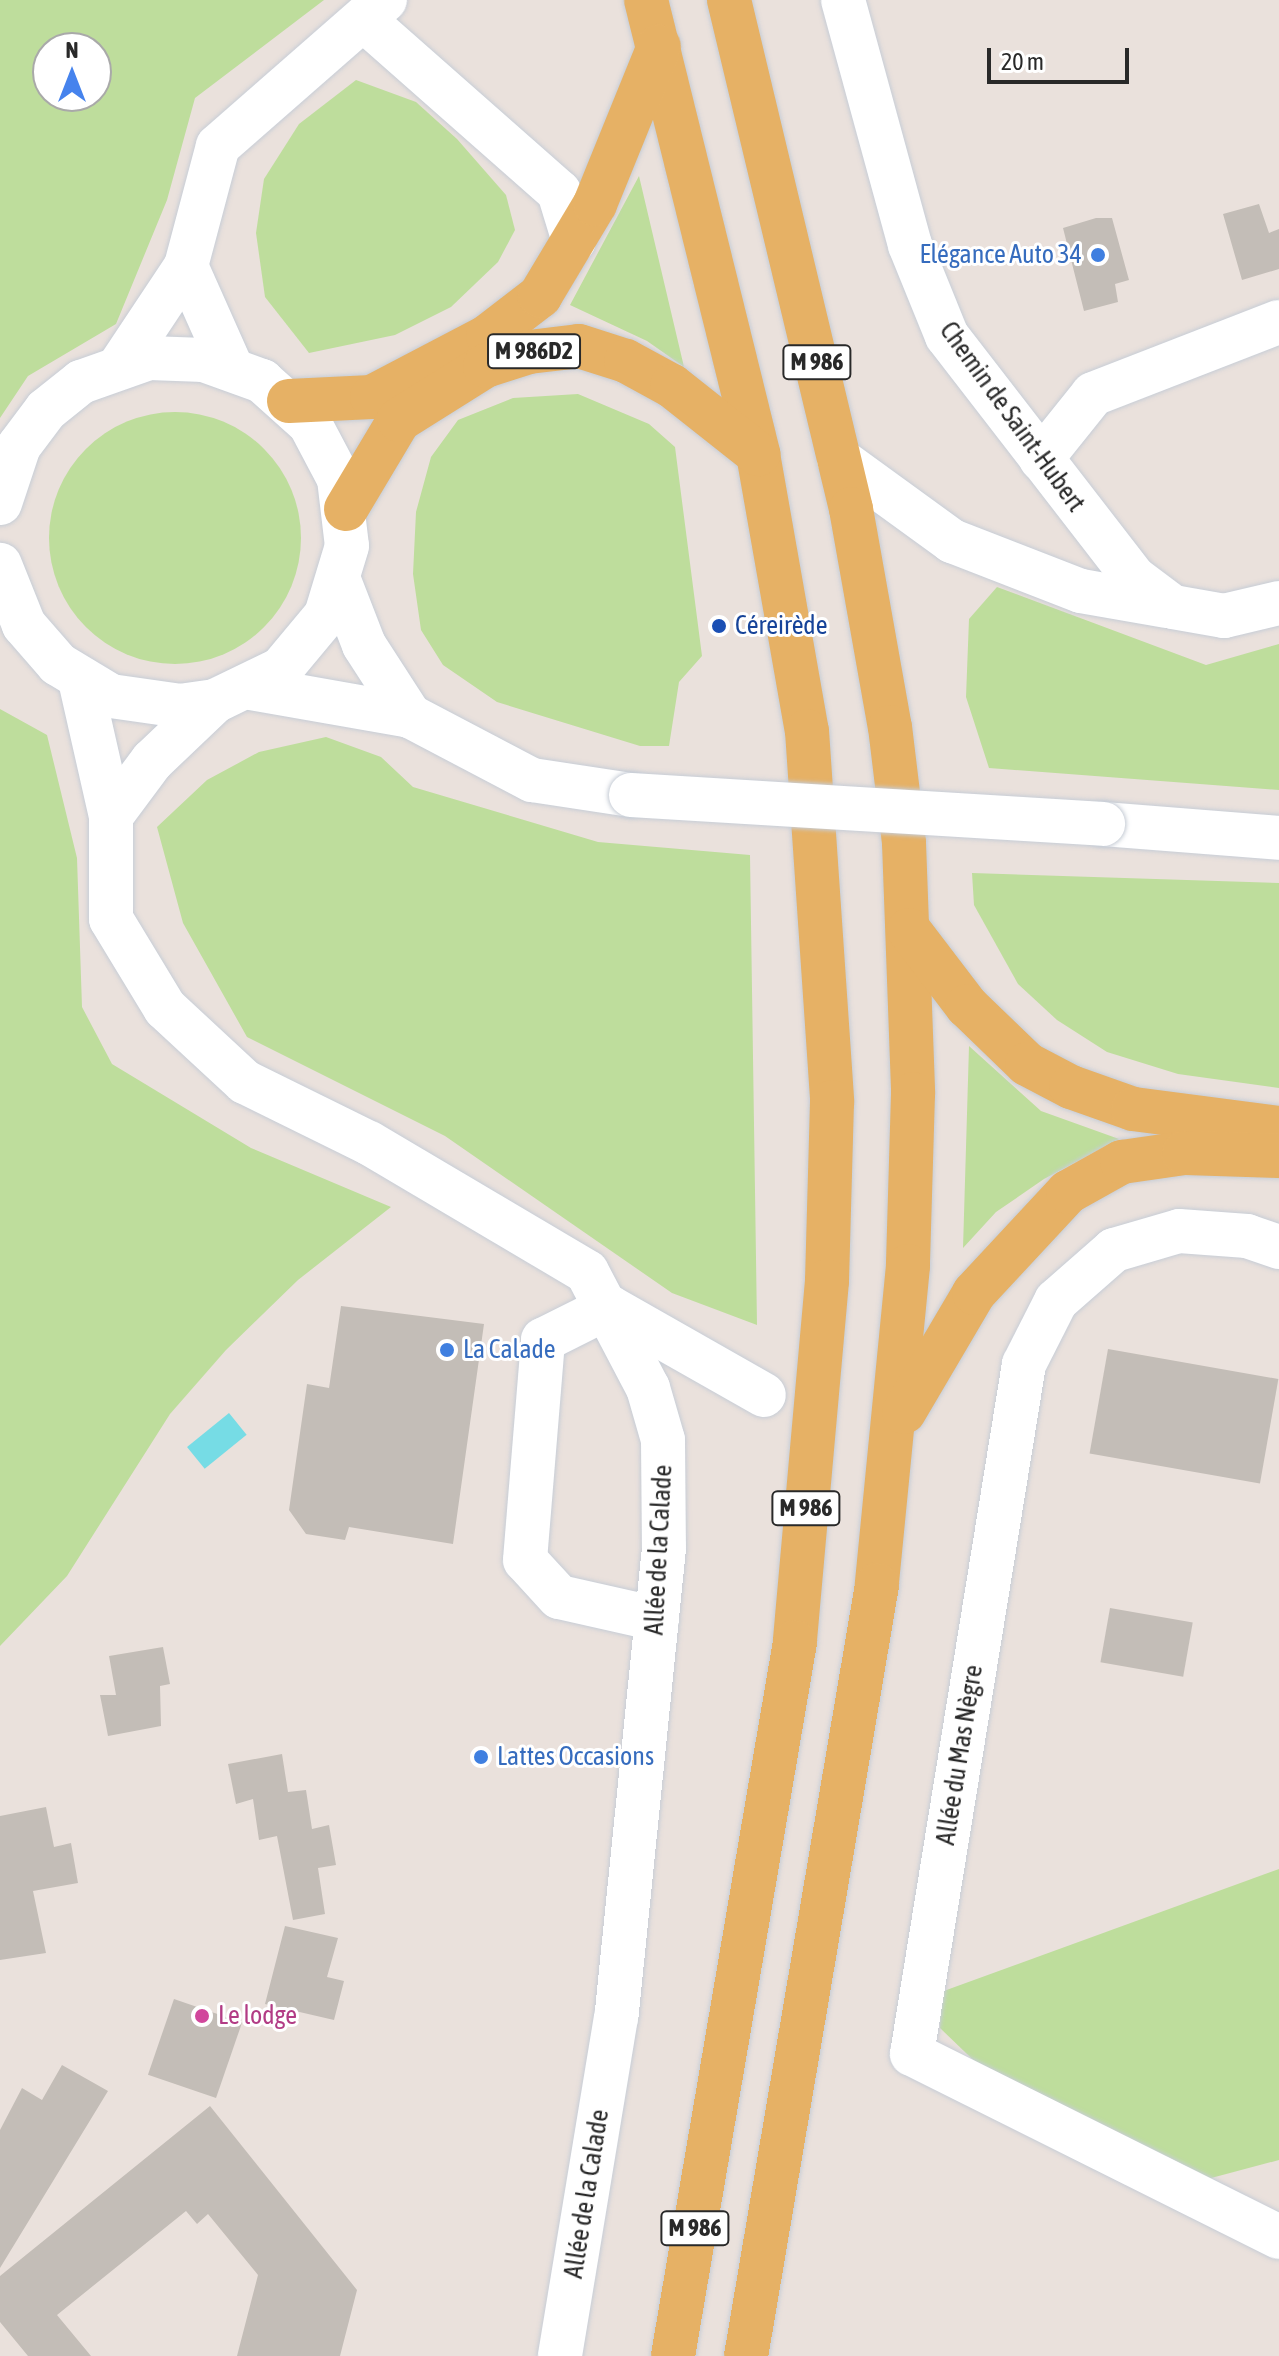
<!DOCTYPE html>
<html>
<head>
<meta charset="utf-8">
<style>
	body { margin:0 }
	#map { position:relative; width:1279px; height:2356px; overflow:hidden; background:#eae1dc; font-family:"Asap Condensed",sans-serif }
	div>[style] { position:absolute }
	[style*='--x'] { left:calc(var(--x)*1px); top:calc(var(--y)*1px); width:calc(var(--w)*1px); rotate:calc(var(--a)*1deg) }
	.green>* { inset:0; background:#bedd9c }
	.round { border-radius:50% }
	.water>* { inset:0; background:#76dce5; transform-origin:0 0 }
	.building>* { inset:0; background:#c3bdb7; transform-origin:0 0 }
	.roads { filter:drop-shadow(0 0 2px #c7cdd6) drop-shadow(0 0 2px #c7cdd6) }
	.minor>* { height:44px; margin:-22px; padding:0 22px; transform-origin:22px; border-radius:22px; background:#fff }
	.major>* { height:44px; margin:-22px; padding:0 22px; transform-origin:22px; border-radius:22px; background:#e6b165 }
	.bridges { filter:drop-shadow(0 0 2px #c7cdd6) drop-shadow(0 0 2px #c7cdd6) }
	.minor-bridge>* { height:44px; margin:-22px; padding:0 22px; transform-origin:22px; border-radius:22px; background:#fff }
	.dots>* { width:22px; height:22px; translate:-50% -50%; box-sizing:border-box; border:4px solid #fff; border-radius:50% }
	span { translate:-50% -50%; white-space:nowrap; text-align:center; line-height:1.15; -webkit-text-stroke:6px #fff; paint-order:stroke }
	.shield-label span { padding:2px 6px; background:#fff; border:2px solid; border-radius:6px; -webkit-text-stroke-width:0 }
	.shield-label { font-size:24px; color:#292929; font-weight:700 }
	.shop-label { font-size:26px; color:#366cbe }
	.right { translate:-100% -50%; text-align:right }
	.left { translate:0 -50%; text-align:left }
	.street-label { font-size:26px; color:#292929 }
	.transit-label { font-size:26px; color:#164399 }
	.hotel-label { font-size:26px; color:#b23c85 }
	.north { position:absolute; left:32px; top:32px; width:80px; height:80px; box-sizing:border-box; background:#fff; border:2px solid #a9a9a9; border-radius:50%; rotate:0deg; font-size:22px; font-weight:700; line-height:32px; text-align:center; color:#292929 }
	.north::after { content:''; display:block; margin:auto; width:28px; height:36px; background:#4683ed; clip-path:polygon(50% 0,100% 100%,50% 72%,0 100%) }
	.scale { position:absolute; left:987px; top:48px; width:142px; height:36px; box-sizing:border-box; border:4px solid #292929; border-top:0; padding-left:10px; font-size:24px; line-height:28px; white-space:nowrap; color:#292929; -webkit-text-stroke:6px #fff; paint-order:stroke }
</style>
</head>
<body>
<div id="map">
	<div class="green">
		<i style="clip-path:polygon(evenodd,0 0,324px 0,195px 98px,167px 200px,116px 324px,28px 376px,0 418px,0 0,48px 48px,96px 48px,96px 96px,48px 96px,48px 48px)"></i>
		<i style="clip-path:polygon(356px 80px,416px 102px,457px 139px,506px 195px,515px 230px,498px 262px,451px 307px,395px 335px,309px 353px,265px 297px,256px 233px,264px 179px,299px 124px)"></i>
		<i style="clip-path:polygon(639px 176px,684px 367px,647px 341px,570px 305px)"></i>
		<i style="clip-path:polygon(578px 394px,649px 424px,675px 447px,702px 656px,679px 682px,669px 746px,640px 746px,497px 702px,443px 665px,421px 630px,413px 574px,416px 512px,431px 457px,458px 420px,513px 398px)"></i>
		<i class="round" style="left:49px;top:412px;width:252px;height:252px"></i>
		<i style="clip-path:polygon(997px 587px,1206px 665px,1279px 644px,1279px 790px,989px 768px,966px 697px,969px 619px)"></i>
		<i style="clip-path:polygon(0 709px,47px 735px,77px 858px,82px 1007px,112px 1064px,251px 1148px,391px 1207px,298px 1280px,226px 1350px,170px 1414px,67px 1576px,0 1646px)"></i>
		<i style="clip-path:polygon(326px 737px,381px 757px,413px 787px,598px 842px,750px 855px,757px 1325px,672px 1293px,445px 1136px,247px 1037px,183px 923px,157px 827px,207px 780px,259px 752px)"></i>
		<i style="clip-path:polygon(972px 873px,1279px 883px,1279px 1088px,1178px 1074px,1107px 1052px,1057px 1020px,1018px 984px,974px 905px)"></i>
		<i style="clip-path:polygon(969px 1046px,1041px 1111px,1119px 1139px,1044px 1179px,996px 1212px,963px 1248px)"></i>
		<i style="clip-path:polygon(1279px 1869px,1279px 2160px,1200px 2181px,994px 2080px,940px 2028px,941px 1992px)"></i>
	</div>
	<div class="water">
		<i style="left:229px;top:1413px;width:28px;height:54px;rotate:51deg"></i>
	</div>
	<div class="building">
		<i style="clip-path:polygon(1259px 204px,1269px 233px,1279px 229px,1279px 269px,1242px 280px,1223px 214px)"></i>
		<i style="clip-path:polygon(1096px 218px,1112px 218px,1129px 280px,1115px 284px,1118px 302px,1084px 311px,1063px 228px)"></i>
		<i style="clip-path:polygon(341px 1306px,484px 1324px,453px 1544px,349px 1527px,345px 1540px,306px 1534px,289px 1510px,307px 1384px,329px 1388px)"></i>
		<i style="left:1108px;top:1349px;width:173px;height:106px;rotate:10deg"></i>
		<i style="left:1110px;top:1608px;width:84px;height:55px;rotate:10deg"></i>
		<i style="clip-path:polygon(163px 1647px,170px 1684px,160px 1686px,161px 1726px,108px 1736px,100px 1695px,116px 1695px,109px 1656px)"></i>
		<i style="clip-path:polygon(282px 1754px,288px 1792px,306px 1790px,312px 1829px,329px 1825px,336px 1865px,318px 1868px,325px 1914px,293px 1920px,277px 1836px,259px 1840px,253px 1799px,236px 1804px,228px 1764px)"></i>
		<i style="clip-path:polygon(46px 1807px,54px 1847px,71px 1843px,78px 1883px,33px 1891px,46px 1953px,0 1960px,0 1816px)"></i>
		<i style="clip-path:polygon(285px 1926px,338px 1938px,327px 1977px,344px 1981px,334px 2020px,265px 2004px)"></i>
		<i style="left:174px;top:1999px;width:72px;height:80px;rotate:19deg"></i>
		<i style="clip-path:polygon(62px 2065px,108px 2091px,0 2268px,0 2130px,22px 2088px,42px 2100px)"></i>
		<i style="clip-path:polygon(210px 2106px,357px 2290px,340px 2356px,237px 2356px,258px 2275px,208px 2214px,197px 2224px,186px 2211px,57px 2315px,91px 2356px,28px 2356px,0 2322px,0 2276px)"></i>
	</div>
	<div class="roads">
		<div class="minor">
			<i style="--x:843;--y:0;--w:254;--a:74.7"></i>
			<i style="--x:910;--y:245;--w:98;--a:67.9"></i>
			<i style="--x:947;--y:336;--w:304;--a:52.3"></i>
			<i style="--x:1133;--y:577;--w:50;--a:36.9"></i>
			<i style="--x:1173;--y:607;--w:52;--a:10"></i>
			<i style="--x:1224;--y:616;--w:57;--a:-13.3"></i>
			<i style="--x:364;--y:20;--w:260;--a:41.4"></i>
			<i style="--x:559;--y:192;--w:51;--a:73"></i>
			<i style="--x:186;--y:266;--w:111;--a:66"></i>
			<i style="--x:121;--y:364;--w:118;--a:-56.4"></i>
			<i style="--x:186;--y:266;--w:124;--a:-75.1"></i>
			<i style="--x:218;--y:146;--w:222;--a:-41.2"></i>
			<i style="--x:839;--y:459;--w:140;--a:36"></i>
			<i style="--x:952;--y:541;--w:138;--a:21.2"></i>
			<i style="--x:1081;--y:591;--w:86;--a:10"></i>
			<i style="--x:1041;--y:459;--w:83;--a:-51.3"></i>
			<i style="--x:1093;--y:394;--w:199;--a:-21.2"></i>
			<i style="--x:0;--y:503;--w:60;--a:-71.6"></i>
			<i style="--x:19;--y:446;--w:45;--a:-53.1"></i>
			<i style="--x:46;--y:410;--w:45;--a:-38.7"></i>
			<i style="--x:81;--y:382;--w:72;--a:-19.4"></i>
			<i style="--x:149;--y:358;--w:55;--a:2.1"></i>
			<i style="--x:204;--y:360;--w:62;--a:19.9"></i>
			<i style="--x:262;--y:381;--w:64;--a:41.9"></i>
			<i style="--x:310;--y:424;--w:62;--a:62.2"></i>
			<i style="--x:339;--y:479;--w:67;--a:83.2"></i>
			<i style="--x:347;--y:546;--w:72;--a:106.9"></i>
			<i style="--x:326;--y:615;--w:70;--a:129.8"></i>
			<i style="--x:281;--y:669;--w:73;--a:154.1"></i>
			<i style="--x:215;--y:701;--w:34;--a:172"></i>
			<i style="--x:181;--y:706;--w:71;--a:-171.9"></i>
			<i style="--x:111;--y:696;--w:62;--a:-148.9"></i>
			<i style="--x:58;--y:664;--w:52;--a:-131.1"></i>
			<i style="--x:24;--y:625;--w:65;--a:-111.8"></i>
			<i style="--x:340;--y:583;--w:66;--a:68.8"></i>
			<i style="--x:364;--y:645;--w:85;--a:57.1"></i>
			<i style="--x:80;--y:680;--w:139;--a:77.2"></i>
			<i style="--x:111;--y:816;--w:103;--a:90"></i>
			<i style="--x:111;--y:919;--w:104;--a:58.8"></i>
			<i style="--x:165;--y:1008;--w:109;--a:42.8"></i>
			<i style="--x:245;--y:1082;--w:138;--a:26.2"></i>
			<i style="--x:369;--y:1143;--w:253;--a:30.6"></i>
			<i style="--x:587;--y:1272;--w:131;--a:62.3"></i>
			<i style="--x:648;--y:1388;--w:54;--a:73.9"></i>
			<i style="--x:663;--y:1440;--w:108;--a:89.5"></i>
			<i style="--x:664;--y:1548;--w:471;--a:95.8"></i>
			<i style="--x:616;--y:2017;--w:344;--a:99.4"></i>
			<i style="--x:251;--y:688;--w:161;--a:10"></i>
			<i style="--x:410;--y:716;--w:138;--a:27.7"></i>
			<i style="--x:532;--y:780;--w:100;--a:8.6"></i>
			<i style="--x:111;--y:816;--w:69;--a:-53.3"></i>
			<i style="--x:152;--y:761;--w:87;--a:-43.6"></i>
			<i style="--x:1103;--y:824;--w:177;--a:4.5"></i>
			<i style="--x:1279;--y:1247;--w:34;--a:-161"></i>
			<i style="--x:1247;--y:1236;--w:68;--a:-175.8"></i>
			<i style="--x:1179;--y:1231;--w:68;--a:163.7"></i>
			<i style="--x:1114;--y:1250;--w:77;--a:138.7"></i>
			<i style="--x:1056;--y:1301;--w:71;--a:116.9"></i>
			<i style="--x:1024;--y:1364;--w:699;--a:99.22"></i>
			<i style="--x:912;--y:2054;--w:410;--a:26.5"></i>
			<i style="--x:657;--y:1619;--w:100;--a:-167.3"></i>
			<i style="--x:559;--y:1597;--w:50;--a:-132.6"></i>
			<i style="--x:525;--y:1560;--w:221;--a:-85.3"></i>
			<i style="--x:543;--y:1340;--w:74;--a:-26.6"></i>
			<i style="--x:609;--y:1307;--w:178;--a:29.6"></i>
		</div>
		<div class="major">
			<i style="--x:646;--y:0;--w:468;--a:76.1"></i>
			<i style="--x:758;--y:454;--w:281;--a:80"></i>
			<i style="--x:807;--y:731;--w:372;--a:86.1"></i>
			<i style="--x:832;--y:1102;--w:179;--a:91.6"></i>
			<i style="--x:827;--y:1281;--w:362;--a:95.1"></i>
			<i style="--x:795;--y:1642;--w:724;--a:99.7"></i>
			<i style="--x:729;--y:0;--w:523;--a:76.52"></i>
			<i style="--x:851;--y:509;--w:221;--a:79.9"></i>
			<i style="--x:890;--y:727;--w:117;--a:83.1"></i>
			<i style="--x:904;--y:843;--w:251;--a:87.9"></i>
			<i style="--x:913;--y:1094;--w:172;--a:91.7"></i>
			<i style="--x:908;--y:1266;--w:321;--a:95.6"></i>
			<i style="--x:877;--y:1585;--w:782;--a:99.64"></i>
			<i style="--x:289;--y:401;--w:83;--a:-2.8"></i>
			<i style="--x:372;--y:397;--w:131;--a:-27.7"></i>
			<i style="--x:488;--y:336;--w:66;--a:-37.6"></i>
			<i style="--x:540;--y:296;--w:107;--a:-59.1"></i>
			<i style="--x:595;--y:204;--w:170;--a:-67.9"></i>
			<i style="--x:346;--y:509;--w:104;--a:-59.2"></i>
			<i style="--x:399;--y:420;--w:102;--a:-32.1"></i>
			<i style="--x:485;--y:366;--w:46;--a:-17.7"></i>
			<i style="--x:529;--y:352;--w:50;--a:-6.8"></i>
			<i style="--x:579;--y:346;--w:49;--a:17.7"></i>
			<i style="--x:626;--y:361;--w:52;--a:28.5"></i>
			<i style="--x:672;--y:386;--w:110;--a:38.3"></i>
			<i style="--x:909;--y:930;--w:96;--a:52.7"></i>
			<i style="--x:967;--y:1006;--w:83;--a:44"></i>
			<i style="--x:1027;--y:1064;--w:50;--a:27.6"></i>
			<i style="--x:1071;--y:1087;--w:66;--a:19.5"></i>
			<i style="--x:1133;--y:1109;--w:147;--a:7.4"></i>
			<i style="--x:904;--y:1412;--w:138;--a:-59.5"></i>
			<i style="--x:974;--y:1293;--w:138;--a:-47.1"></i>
			<i style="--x:1068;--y:1192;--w:62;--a:-29.1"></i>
			<i style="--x:1122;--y:1162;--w:63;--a:-8.3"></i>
			<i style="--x:1184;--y:1153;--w:95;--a:1.8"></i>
		</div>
	</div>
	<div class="bridges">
		<div class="minor-bridge">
			<i style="--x:631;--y:795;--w:473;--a:3.5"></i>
		</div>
	</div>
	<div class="dots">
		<i style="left:1098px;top:255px;background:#3f7fe0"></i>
		<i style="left:719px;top:626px;background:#1a4fb4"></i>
		<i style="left:447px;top:1350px;background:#3f7fe0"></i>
		<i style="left:481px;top:1757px;background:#3f7fe0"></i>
		<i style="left:202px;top:2016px;background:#d1479c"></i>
	</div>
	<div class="shield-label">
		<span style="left:534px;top:351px">M 986D2</span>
		<span style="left:817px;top:362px">M 986</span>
		<span style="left:806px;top:1508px">M 986</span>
		<span style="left:695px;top:2228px">M 986</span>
	</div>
	<div class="shop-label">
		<span class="right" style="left:1082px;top:255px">Elégance Auto 34</span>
		<span class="left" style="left:463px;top:1350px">La Calade</span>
		<span class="left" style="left:497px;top:1757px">Lattes Occasions</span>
	</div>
	<div class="street-label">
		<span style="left:1012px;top:417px;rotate:54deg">Chemin de Saint-Hubert</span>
		<span style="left:659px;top:1550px;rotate:-87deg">Allée de la Calade</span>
		<span style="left:960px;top:1755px;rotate:-81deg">Allée du Mas Nègre</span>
		<span style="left:587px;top:2194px;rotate:-81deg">Allée de la Calade</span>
	</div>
	<div class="transit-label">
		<span class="left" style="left:735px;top:626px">Céreirède</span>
	</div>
	<div class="hotel-label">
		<span class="left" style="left:218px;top:2016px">Le lodge</span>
	</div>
	<div class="north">N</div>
	<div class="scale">20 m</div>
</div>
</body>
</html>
